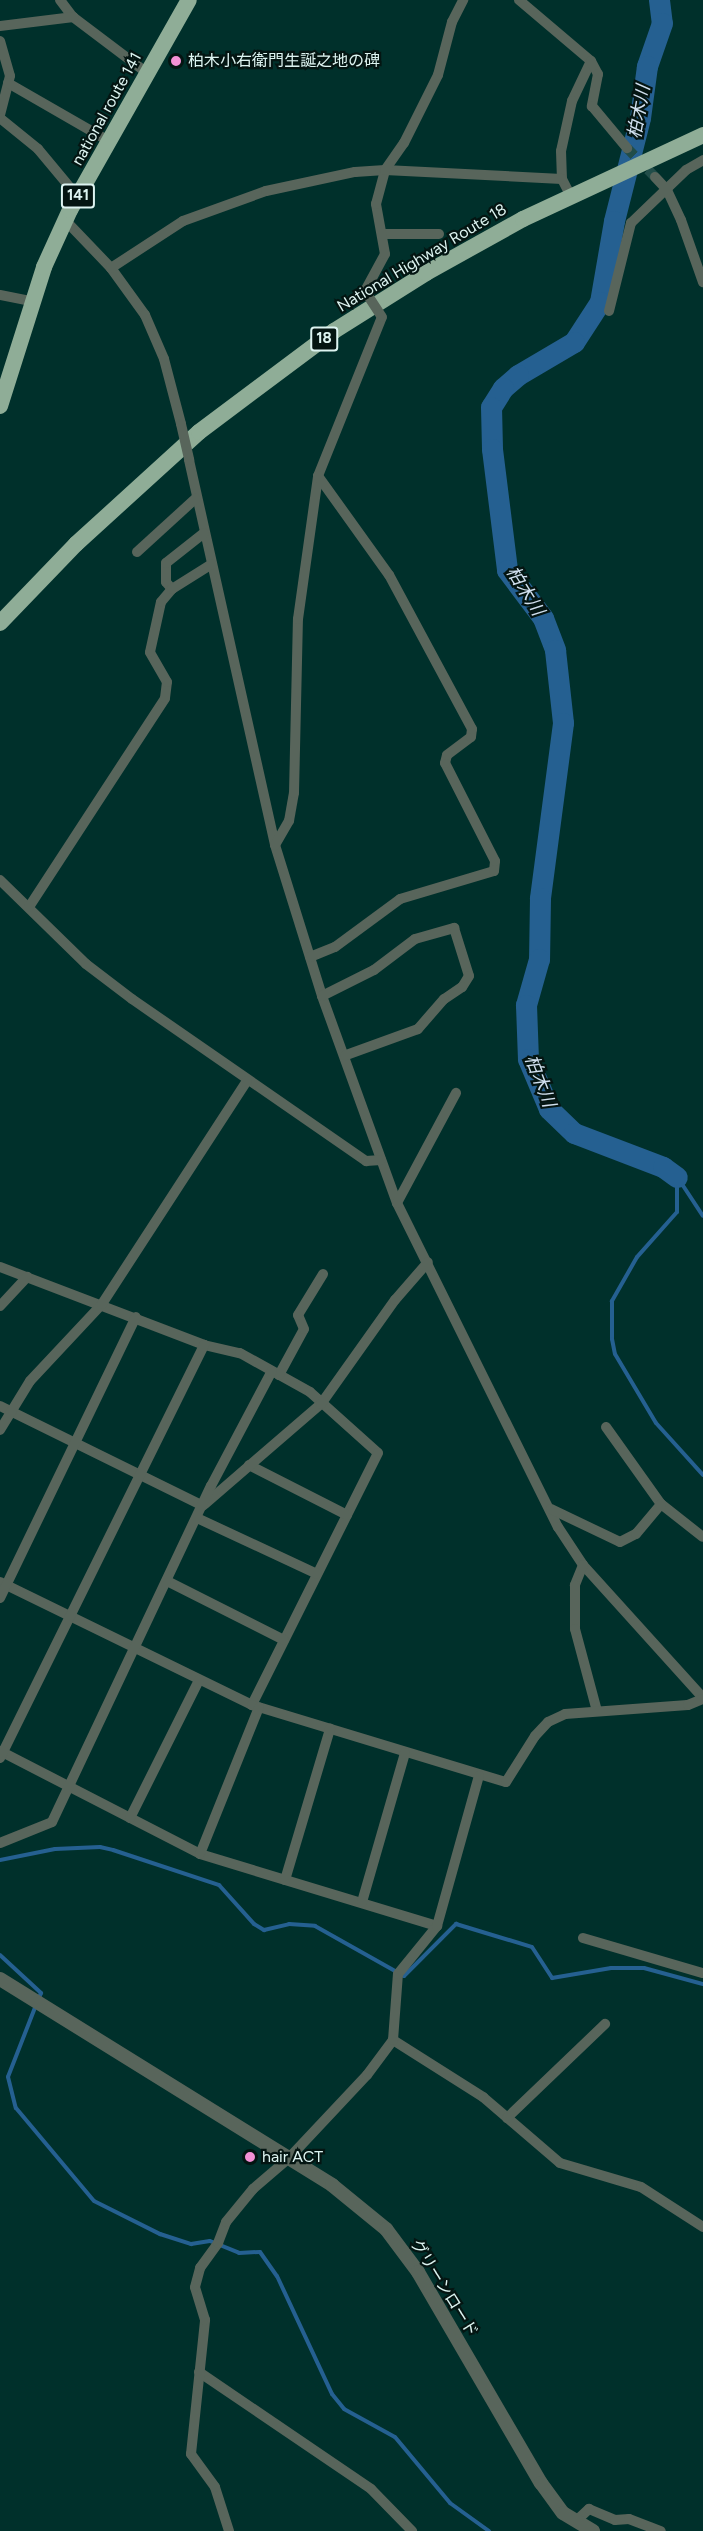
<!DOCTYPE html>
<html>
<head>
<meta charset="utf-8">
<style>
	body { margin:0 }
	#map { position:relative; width:703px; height:2531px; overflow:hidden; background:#00302b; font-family:Figtree,"Noto Sans JP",sans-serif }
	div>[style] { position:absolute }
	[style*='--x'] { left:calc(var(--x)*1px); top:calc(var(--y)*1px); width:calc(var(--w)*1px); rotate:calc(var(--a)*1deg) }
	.stream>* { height:4px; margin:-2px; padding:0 2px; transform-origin:2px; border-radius:2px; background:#256091 }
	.river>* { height:21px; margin:-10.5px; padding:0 10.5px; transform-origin:10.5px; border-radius:10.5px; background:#256091 }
	.minor-tunnel>* { height:10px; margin-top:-5px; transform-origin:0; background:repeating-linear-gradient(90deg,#214d49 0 10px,transparent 0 15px) }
	.minor>* { height:10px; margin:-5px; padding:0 5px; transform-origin:5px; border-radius:5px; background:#58655b }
	.tertiary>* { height:14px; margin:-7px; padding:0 7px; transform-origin:7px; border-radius:7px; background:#58655b }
	.trunk>* { height:16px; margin:-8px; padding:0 8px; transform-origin:8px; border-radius:8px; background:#8fad97 }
	.minor-bridge>* { height:10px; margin:-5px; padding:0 5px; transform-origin:5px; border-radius:5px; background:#58655b }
	.dots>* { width:16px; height:16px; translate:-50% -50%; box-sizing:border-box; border:3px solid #041512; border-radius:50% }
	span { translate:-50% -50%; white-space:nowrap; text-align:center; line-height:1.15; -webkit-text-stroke:4.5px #041512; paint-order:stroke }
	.shield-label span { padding:2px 4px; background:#041512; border:2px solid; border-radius:4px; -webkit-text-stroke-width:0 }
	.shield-label { font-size:15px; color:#ddf4f1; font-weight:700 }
	.poi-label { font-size:16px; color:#ddf4f1 }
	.left { translate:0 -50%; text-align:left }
	.street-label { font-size:16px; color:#ddf4f1 }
	.water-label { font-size:18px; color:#d1e0ef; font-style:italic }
</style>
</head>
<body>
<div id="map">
	<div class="stream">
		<i style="--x:677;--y:1177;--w:35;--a:90"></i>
		<i style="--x:677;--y:1212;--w:60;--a:131.6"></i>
		<i style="--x:637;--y:1257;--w:51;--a:119.6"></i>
		<i style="--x:612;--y:1301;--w:38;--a:90"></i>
		<i style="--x:612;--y:1339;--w:15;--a:79"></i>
		<i style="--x:615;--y:1354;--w:80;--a:59.3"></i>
		<i style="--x:656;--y:1423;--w:70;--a:47.9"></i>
		<i style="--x:678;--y:1178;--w:45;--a:56.7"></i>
		<i style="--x:0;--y:1860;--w:56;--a:-11.3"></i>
		<i style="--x:55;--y:1849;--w:45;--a:-2.5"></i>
		<i style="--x:100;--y:1847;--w:13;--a:13"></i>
		<i style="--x:113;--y:1850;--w:112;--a:18.3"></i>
		<i style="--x:219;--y:1885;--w:52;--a:48.1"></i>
		<i style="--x:254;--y:1924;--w:12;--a:31"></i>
		<i style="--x:264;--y:1930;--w:26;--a:-13"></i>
		<i style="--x:289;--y:1924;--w:26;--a:4"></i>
		<i style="--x:315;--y:1926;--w:102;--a:29.3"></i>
		<i style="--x:404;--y:1976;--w:74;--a:-45"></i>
		<i style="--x:456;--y:1924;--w:79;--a:16.8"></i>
		<i style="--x:532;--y:1947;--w:37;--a:57"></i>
		<i style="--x:552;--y:1978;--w:60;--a:-9.6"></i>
		<i style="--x:611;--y:1968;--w:33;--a:0"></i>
		<i style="--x:644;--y:1968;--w:61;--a:15.2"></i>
		<i style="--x:0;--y:1955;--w:56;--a:42.8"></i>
		<i style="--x:41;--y:1993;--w:5;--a:112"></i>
		<i style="--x:36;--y:2005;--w:77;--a:111.3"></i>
		<i style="--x:8;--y:2077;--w:32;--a:76"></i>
		<i style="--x:16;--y:2108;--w:121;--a:50"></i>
		<i style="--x:94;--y:2201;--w:74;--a:26.6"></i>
		<i style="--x:160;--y:2234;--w:33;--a:18"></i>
		<i style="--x:191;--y:2244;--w:19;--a:-9"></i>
		<i style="--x:210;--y:2241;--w:31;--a:22"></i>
		<i style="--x:239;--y:2253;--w:21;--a:-3"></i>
		<i style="--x:260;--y:2252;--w:29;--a:55"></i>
		<i style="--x:277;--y:2276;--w:130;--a:65"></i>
		<i style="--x:332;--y:2394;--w:19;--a:51"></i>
		<i style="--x:344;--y:2409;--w:58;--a:28.8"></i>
		<i style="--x:395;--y:2437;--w:86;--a:50.2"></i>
		<i style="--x:450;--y:2503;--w:48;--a:35.7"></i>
	</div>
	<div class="river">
		<i style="--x:659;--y:0;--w:23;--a:83"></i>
		<i style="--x:662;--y:23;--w:46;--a:109.2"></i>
		<i style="--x:647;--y:66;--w:52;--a:97.7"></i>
		<i style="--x:640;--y:118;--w:106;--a:104.2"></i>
		<i style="--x:614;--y:221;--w:82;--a:99.8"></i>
		<i style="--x:600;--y:302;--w:48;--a:123"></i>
		<i style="--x:574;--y:342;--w:65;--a:149.5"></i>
		<i style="--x:518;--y:375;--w:20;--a:139"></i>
		<i style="--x:503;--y:388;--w:22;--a:122"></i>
		<i style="--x:491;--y:407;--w:42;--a:88.6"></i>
		<i style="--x:492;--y:449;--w:122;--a:82.9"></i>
		<i style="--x:507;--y:570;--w:60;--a:53.1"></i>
		<i style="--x:543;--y:618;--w:34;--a:69"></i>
		<i style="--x:555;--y:650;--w:73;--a:83.7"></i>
		<i style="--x:563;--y:723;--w:177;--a:97.5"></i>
		<i style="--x:540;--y:898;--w:61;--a:90.9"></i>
		<i style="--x:539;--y:959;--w:48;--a:105.8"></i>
		<i style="--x:526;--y:1005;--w:54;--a:87.9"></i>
		<i style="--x:528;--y:1059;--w:54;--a:67.2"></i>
		<i style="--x:549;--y:1109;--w:35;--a:44"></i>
		<i style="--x:574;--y:1133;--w:95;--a:20.9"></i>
		<i style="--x:663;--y:1167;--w:17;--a:36"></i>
	</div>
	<div class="minor-tunnel">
		<i style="--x:627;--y:148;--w:40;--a:46"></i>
	</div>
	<div class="minor">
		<i style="--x:60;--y:0;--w:21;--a:53"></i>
		<i style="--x:73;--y:17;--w:93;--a:37.1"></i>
		<i style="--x:519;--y:0;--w:94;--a:40.3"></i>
		<i style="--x:591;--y:61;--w:44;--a:115.4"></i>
		<i style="--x:572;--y:101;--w:51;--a:102.4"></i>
		<i style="--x:561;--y:151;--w:28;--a:88"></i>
		<i style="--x:562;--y:179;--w:20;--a:63"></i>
		<i style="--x:0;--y:26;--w:74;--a:-7"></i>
		<i style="--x:0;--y:41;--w:36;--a:74"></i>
		<i style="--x:10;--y:76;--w:40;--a:104.4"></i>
		<i style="--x:591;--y:61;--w:15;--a:62"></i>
		<i style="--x:598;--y:74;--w:33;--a:101"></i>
		<i style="--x:592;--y:106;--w:55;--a:50.2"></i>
		<i style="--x:8;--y:83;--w:116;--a:29.9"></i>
		<i style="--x:0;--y:118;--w:49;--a:39.2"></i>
		<i style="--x:38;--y:149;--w:62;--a:50.2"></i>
		<i style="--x:655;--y:177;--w:18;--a:47"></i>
		<i style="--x:667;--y:190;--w:33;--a:65"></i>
		<i style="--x:681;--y:220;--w:66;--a:70.5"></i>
		<i style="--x:66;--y:221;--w:65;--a:46.2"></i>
		<i style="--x:111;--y:268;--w:58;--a:54.1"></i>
		<i style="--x:145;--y:315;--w:48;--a:66.6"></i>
		<i style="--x:164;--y:359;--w:67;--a:75.3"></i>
		<i style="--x:383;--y:234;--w:56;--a:0"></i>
		<i style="--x:111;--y:268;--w:86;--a:-33.1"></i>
		<i style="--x:183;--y:221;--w:88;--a:-19.9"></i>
		<i style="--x:266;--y:191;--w:91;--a:-12.1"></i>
		<i style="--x:355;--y:172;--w:30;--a:-4"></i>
		<i style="--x:385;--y:170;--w:177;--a:2.9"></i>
		<i style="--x:365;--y:291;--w:42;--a:-61.6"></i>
		<i style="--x:385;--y:254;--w:51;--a:-100.2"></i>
		<i style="--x:376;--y:204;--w:35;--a:-75"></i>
		<i style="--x:385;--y:170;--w:33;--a:-55"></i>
		<i style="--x:404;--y:143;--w:76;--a:-63.4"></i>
		<i style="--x:438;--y:75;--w:55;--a:-75.2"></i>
		<i style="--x:452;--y:22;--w:25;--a:-63"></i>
		<i style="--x:0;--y:295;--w:33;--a:11"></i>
		<i style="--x:609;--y:311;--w:91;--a:-76"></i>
		<i style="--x:631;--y:223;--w:76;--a:-43.9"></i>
		<i style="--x:686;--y:170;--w:20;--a:-30"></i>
		<i style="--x:189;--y:460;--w:394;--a:77.4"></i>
		<i style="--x:275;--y:845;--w:158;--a:72.7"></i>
		<i style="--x:322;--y:996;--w:220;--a:70.1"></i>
		<i style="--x:397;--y:1203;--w:362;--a:63.6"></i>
		<i style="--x:558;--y:1527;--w:45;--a:56.7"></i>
		<i style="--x:583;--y:1565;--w:179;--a:47.9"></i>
		<i style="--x:137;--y:552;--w:79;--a:-42.4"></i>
		<i style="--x:172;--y:589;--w:9;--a:-131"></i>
		<i style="--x:166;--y:582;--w:19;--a:-90"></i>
		<i style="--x:166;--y:563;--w:48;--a:-38.3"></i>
		<i style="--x:275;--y:845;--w:28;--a:-60"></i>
		<i style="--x:289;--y:821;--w:28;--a:-80"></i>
		<i style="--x:294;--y:793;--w:174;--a:-88.7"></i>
		<i style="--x:298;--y:619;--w:144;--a:-82"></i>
		<i style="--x:318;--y:476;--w:171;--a:-68.1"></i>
		<i style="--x:0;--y:880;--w:120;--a:44.3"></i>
		<i style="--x:86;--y:964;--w:58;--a:37.3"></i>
		<i style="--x:132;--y:999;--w:285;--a:34.7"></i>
		<i style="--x:366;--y:1161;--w:15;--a:-4"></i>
		<i style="--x:29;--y:907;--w:249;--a:-56.9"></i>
		<i style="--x:165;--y:698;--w:16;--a:-83"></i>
		<i style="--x:167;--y:682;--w:34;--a:-120"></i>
		<i style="--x:150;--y:652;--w:51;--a:-77.6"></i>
		<i style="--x:161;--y:602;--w:17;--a:-50"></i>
		<i style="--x:172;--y:589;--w:47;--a:-32"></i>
		<i style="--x:310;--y:957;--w:27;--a:-22"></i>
		<i style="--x:335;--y:947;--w:81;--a:-36.4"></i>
		<i style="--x:400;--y:899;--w:98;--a:-16.6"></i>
		<i style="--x:494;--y:871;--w:10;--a:-84"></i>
		<i style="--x:495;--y:861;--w:110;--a:-117"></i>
		<i style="--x:445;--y:763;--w:8;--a:-76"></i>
		<i style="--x:447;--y:755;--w:30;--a:-37"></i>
		<i style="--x:471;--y:737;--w:8;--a:-83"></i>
		<i style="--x:472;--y:729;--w:175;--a:-118.3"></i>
		<i style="--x:389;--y:575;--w:122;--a:-125.6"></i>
		<i style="--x:322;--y:996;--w:58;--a:-26.6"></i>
		<i style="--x:374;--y:970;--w:51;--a:-37.1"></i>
		<i style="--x:415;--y:939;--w:41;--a:-15.8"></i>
		<i style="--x:454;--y:928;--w:50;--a:72.6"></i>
		<i style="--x:469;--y:976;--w:13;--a:122"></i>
		<i style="--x:462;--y:987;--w:22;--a:146"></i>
		<i style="--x:444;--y:999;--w:40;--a:131"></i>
		<i style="--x:418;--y:1029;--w:77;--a:160.1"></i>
		<i style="--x:397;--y:1203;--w:125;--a:-61.8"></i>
		<i style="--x:0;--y:1267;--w:218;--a:20.9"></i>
		<i style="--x:204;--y:1345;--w:37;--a:13"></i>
		<i style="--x:240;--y:1353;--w:80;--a:29.1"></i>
		<i style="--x:310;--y:1392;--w:91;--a:41.9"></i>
		<i style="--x:378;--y:1453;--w:282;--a:116.6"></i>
		<i style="--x:0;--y:1306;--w:40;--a:-47"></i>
		<i style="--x:279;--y:1375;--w:52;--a:-61.5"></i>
		<i style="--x:304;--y:1329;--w:15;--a:-113"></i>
		<i style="--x:298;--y:1315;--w:48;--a:-58.6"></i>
		<i style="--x:0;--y:1406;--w:226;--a:26.2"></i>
		<i style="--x:606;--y:1427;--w:95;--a:54.5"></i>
		<i style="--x:661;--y:1504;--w:53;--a:38.2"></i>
		<i style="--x:0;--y:1430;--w:57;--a:-58.5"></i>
		<i style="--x:30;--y:1381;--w:105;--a:-46.9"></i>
		<i style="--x:102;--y:1304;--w:266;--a:-57"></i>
		<i style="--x:249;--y:1465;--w:110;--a:27"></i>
		<i style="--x:205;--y:1504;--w:153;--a:-40.8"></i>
		<i style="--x:321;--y:1404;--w:128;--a:-54.6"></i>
		<i style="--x:395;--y:1300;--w:50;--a:-49"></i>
		<i style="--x:551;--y:1509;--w:76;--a:25.6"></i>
		<i style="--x:620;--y:1542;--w:18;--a:-27"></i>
		<i style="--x:636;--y:1534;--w:39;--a:-50"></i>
		<i style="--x:197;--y:1518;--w:132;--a:25"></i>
		<i style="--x:583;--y:1565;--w:22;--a:112"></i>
		<i style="--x:575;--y:1585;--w:44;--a:90"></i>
		<i style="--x:575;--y:1629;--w:85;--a:75"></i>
		<i style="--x:167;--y:1581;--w:131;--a:26.8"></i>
		<i style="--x:0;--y:1582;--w:280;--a:26"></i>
		<i style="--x:252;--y:1705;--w:265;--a:16.9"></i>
		<i style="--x:506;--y:1782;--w:54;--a:-57.8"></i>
		<i style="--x:535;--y:1736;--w:19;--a:-47"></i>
		<i style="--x:548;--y:1722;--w:19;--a:-25"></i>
		<i style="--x:565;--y:1714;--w:123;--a:-4.2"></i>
		<i style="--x:688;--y:1705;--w:16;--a:-22"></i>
		<i style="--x:0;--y:1598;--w:312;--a:-64.2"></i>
		<i style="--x:0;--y:1751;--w:225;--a:27.2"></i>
		<i style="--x:200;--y:1854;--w:248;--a:16.9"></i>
		<i style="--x:0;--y:1758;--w:461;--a:-63.7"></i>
		<i style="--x:130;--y:1818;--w:154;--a:-63.4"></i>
		<i style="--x:0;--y:1843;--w:56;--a:-22"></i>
		<i style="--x:52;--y:1822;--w:372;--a:-64.7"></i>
		<i style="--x:211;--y:1486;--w:130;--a:-62.1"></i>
		<i style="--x:200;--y:1854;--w:158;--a:-68.1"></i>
		<i style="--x:285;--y:1880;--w:158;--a:-73.4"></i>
		<i style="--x:362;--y:1902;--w:155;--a:-73.9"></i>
		<i style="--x:583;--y:1938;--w:125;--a:16.3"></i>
		<i style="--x:393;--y:2040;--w:107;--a:32.3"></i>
		<i style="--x:483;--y:2097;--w:101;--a:40.6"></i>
		<i style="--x:560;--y:2163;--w:84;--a:16.5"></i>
		<i style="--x:641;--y:2187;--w:74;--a:32.8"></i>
		<i style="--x:507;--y:2118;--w:136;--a:-43.8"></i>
		<i style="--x:199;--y:2372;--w:208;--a:34.2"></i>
		<i style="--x:371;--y:2489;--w:59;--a:45.7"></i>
		<i style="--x:576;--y:2521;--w:18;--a:-43"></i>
		<i style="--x:589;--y:2509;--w:28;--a:23"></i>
		<i style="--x:615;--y:2520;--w:14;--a:-4"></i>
		<i style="--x:629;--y:2519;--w:34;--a:21"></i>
		<i style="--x:229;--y:2531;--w:46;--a:-107.7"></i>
		<i style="--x:215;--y:2487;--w:41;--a:-126"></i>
		<i style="--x:191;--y:2454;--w:135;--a:-84"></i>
		<i style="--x:205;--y:2320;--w:34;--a:-107"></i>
		<i style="--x:195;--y:2287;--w:20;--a:-75"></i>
		<i style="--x:200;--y:2268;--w:31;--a:-54"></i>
		<i style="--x:218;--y:2243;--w:22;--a:-69"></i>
		<i style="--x:226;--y:2222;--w:43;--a:-50.7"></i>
		<i style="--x:253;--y:2189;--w:48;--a:-40.7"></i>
		<i style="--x:289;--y:2158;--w:114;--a:-46.8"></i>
		<i style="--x:367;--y:2075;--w:44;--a:-53.4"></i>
		<i style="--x:393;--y:2040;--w:66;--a:-85.7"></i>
		<i style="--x:398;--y:1974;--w:62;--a:-50.9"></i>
		<i style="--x:437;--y:1926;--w:156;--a:-74.4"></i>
	</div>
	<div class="tertiary">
		<i style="--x:0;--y:1979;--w:391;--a:31.8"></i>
		<i style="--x:332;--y:2185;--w:70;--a:39.2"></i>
		<i style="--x:386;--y:2229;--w:54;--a:53.3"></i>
		<i style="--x:418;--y:2272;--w:244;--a:59.8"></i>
		<i style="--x:541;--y:2483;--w:37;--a:54"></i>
		<i style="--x:563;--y:2513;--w:35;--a:31"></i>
	</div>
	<div class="trunk">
		<i style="--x:0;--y:406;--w:146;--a:-72.4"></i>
		<i style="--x:44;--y:267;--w:63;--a:-65.5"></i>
		<i style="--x:70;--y:210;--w:241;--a:-60.5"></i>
		<i style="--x:0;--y:623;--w:110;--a:-46.1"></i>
		<i style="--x:76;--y:544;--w:166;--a:-42.3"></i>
		<i style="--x:199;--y:432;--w:169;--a:-36.8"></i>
		<i style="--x:334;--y:331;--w:109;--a:-32.2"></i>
		<i style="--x:426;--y:273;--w:111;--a:-29.1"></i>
		<i style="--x:523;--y:219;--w:199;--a:-25"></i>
	</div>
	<div class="minor-bridge">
		<i style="--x:365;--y:291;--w:31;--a:57"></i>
		<i style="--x:181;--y:424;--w:37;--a:77"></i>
	</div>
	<div class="dots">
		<i style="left:176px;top:61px;background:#f391d5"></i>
		<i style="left:250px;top:2157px;background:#f391d5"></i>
	</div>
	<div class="shield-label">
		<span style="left:78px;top:196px">141</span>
		<span style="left:324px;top:339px">18</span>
	</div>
	<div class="poi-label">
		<span class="left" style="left:188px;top:61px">柏木小右衛門生誕之地の碑</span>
		<span class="left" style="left:262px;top:2157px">hair ACT</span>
	</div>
	<div class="street-label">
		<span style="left:107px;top:109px;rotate:-61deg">national route 141</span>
		<span style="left:422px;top:258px;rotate:-31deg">National Highway Route 18</span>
		<span style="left:444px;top:2288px;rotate:58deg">グリーンロード</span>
	</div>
	<div class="water-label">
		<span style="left:639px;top:112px;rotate:-80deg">柏木川</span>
		<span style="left:525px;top:591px;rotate:58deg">柏木川</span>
		<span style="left:540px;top:1081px;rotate:69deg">柏木川</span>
	</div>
</div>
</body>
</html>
